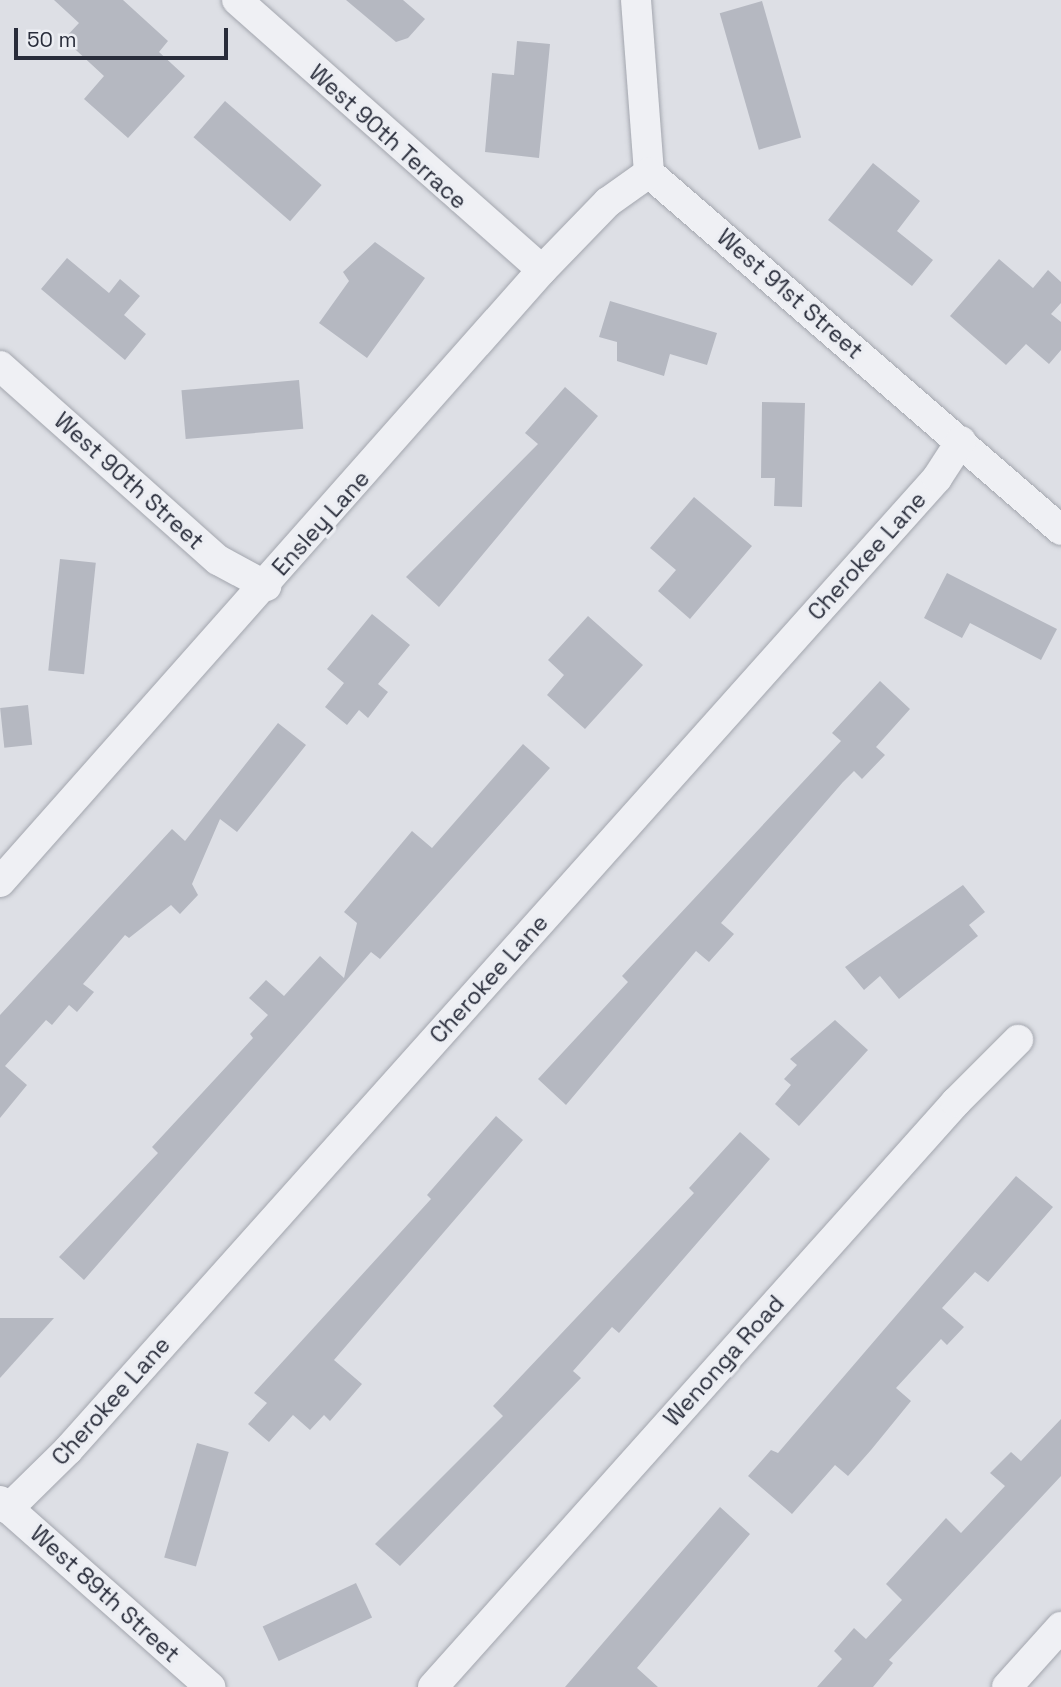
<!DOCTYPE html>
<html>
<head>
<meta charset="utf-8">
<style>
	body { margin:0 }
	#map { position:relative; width:1061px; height:1687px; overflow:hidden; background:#dddfe5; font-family:"Space Grotesk",sans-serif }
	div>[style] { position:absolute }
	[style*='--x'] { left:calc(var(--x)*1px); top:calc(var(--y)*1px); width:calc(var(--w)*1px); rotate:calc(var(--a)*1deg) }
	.building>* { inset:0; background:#b5b8c1; transform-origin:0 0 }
	.roads { filter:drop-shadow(0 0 2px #a3a6ae) drop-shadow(0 0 2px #a3a6ae) }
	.minor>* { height:30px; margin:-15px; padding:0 15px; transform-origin:15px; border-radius:15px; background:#eff0f4 }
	span { translate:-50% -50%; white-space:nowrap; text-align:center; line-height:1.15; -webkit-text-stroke:7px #eceef3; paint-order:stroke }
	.street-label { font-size:23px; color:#282c3a }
	.scale { position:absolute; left:14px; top:28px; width:214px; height:32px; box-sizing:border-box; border:4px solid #282c3a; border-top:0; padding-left:9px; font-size:21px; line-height:24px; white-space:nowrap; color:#282c3a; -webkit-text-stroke:5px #eceef3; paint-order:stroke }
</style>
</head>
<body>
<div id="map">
	<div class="building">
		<i style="clip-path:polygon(54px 0,123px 0,168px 41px,159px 52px,185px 76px,128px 138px,84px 99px,104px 76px,64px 39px,79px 23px)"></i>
		<i style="clip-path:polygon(346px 0,403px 0,425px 19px,408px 38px,396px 42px)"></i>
		<i style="left:762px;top:1px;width:142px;height:44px;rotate:74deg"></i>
		<i style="clip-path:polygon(517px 41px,550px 44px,539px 158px,485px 152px,492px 73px,514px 75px)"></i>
		<i style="left:225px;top:101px;width:128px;height:48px;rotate:41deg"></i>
		<i style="clip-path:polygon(873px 163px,920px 201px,897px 231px,933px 260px,912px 286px,828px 220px)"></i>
		<i style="clip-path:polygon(375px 242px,425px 278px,367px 358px,319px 323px,349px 281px,343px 272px)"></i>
		<i style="clip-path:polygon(67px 258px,109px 293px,120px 279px,140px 296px,124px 315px,146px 334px,125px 360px,41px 289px)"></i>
		<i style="clip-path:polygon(999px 259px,1033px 288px,1048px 270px,1061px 282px,1061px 303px,1051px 314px,1061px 322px,1061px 350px,1049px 364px,1026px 344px,1006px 365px,950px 316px)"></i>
		<i style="clip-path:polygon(610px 301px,717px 333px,707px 365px,670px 354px,664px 376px,617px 361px,617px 342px,599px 337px)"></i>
		<i style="left:299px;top:380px;width:49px;height:118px;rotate:85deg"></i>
		<i style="clip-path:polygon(565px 387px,598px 416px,439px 607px,406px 577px,538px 444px,525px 433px)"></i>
		<i style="clip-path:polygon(762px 402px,805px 403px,802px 507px,774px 506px,775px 478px,761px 478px)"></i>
		<i style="clip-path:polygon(694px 497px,752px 546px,690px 619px,658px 591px,676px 570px,650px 548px)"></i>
		<i style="left:60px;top:559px;width:36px;height:112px;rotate:6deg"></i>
		<i style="clip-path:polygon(947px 573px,1057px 629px,1041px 660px,970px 623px,962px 638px,924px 618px)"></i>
		<i style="clip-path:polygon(372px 614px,410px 645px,378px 684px,388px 692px,368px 718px,359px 710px,347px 725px,325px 707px,344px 683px,327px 669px)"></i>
		<i style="clip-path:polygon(588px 616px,643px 665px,585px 729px,547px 695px,564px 675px,548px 660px)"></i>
		<i style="clip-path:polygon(880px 681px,910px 709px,876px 747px,885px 755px,862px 779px,854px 771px,843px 782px,721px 923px,734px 934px,709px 962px,696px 951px,566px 1105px,538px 1079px,628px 982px,622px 976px,841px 741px,832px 733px)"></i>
		<i style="left:28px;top:705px;width:40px;height:28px;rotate:84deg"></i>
		<i style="clip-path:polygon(278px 723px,306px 745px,237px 832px,220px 819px,192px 884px,198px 895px,180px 914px,171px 905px,129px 938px,125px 935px,83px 984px,94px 992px,77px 1012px,69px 1005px,52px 1025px,46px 1020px,5px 1066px,27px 1085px,0 1118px,0 1015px,172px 829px,185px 841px)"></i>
		<i style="clip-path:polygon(523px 744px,550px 768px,380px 959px,371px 952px,84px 1280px,59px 1257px,158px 1153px,152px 1147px,253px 1038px,250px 1034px,268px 1015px,249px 998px,266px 980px,284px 996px,320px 956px,344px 978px,357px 923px,344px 912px,412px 831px,432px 848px)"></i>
		<i style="clip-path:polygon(963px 885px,985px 912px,969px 925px,978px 936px,899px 999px,880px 976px,864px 990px,845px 967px)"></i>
		<i style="clip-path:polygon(835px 1020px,868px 1050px,799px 1126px,775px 1104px,791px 1085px,784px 1079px,797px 1065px,790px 1059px)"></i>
		<i style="clip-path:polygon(496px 1116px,523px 1140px,334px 1360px,362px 1384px,330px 1421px,324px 1415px,310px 1430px,293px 1415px,269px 1442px,248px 1424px,267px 1403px,254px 1393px,431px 1199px,427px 1195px)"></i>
		<i style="clip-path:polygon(740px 1132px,770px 1159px,619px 1333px,612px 1327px,573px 1371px,581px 1378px,400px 1566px,375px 1544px,503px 1416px,493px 1406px,694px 1193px,689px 1188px)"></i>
		<i style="clip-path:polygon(1016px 1176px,1053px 1207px,988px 1282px,975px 1272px,942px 1308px,964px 1327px,947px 1345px,941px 1339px,896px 1388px,911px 1401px,871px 1450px,848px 1476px,835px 1465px,792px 1514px,748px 1476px,771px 1450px,778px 1453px)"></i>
		<i style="clip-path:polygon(0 1318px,54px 1318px,0 1378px)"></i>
		<i style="clip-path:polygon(1061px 1419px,1061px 1476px,889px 1660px,893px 1663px,873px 1687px,817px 1687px,842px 1659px,834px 1651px,854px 1628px,866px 1639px,902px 1600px,886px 1584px,927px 1539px,946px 1518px,961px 1533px,1005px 1486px,990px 1473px,1011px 1452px,1021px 1461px)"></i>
		<i style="left:197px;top:1443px;width:33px;height:119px;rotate:16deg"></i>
		<i style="clip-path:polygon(720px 1507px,750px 1534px,637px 1668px,658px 1687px,565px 1687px)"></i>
		<i style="left:356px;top:1583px;width:38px;height:103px;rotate:65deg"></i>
	</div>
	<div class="roads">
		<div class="minor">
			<i style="--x:237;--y:0;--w:407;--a:41.5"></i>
			<i style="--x:636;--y:0;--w:173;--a:85.7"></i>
			<i style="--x:649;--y:173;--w:545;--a:40.91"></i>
			<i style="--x:0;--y:366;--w:292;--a:41.7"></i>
			<i style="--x:218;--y:560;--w:55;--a:28.4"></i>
			<i style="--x:0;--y:882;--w:818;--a:-48.47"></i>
			<i style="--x:542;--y:270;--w:95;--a:-45.9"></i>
			<i style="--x:608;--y:202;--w:50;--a:-35.3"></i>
			<i style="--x:0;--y:1501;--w:281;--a:41.5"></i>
			<i style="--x:8;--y:1509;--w:84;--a:-44.5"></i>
			<i style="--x:68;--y:1450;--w:1304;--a:-48.2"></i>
			<i style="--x:937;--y:478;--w:44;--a:-57"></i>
			<i style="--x:433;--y:1687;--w:785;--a:-48.2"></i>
			<i style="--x:956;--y:1102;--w:88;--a:-45"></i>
			<i style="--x:1007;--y:1687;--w:81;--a:-48"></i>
		</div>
	</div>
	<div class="street-label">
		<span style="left:388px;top:137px;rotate:42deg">West 90th Terrace</span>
		<span style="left:790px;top:294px;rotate:41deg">West 91st Street</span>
		<span style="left:129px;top:481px;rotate:42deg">West 90th Street</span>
		<span style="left:321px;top:523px;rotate:-48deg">Ensley Lane</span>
		<span style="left:867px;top:556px;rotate:-48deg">Cherokee Lane</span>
		<span style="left:489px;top:979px;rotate:-48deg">Cherokee Lane</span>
		<span style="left:724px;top:1361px;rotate:-48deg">Wenonga Road</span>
		<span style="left:111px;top:1401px;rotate:-48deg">Cherokee Lane</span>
		<span style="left:105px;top:1594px;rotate:42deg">West 89th Street</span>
	</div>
	<div class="scale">50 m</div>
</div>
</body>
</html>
